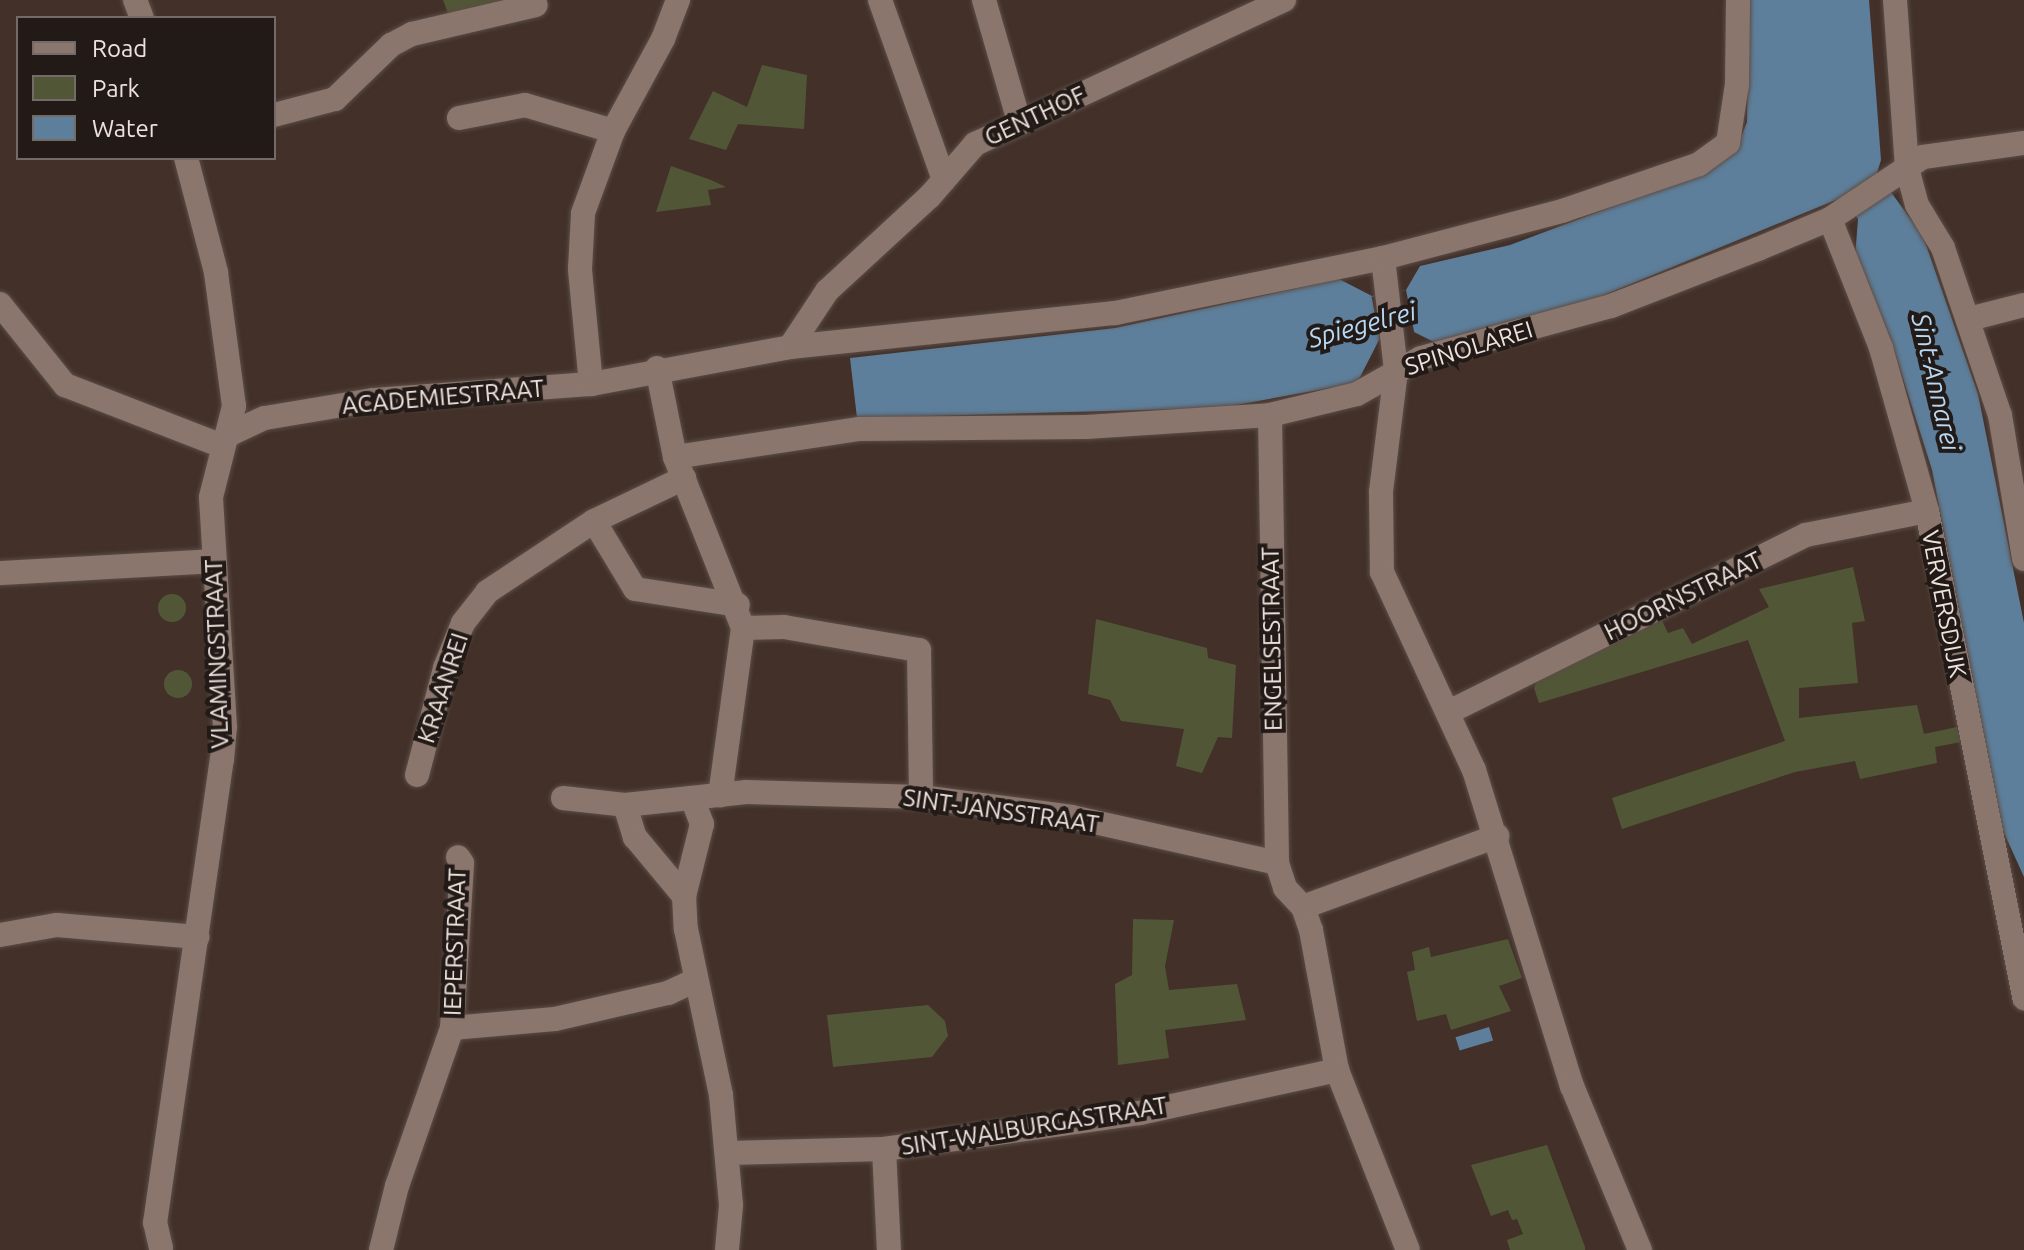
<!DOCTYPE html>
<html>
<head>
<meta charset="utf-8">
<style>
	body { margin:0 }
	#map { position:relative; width:2024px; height:1250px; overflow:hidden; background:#423029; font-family:Ubuntu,sans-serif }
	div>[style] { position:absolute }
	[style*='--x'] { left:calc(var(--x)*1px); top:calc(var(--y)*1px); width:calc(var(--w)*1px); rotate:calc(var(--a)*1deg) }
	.green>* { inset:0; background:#515736 }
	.round { border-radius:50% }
	.water>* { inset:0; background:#5e7f9b; transform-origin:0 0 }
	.pier>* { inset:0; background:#423029; transform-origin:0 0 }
	.roads { filter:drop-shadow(0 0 2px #5b4d46) drop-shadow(0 0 2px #5b4d46) }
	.minor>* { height:24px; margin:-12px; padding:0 12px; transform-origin:12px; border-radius:12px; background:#8b766e }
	span { translate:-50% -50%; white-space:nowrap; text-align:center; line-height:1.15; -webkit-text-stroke:8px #221a17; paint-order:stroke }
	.street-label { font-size:24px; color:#eee2de }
	.water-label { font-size:26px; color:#b8d8f4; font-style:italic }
	.legend { position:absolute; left:16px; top:16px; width:260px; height:144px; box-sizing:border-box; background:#221a17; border:2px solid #746a67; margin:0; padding:10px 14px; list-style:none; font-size:24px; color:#eee2de }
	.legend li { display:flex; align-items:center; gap:16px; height:40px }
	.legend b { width:40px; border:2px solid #746a67 }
</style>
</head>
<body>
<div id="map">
	<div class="green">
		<i style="clip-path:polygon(443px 0,503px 0,449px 16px)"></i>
		<i style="clip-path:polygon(762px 65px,807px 75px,804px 129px,738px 124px,726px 150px,689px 139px,713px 91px,747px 107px)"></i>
		<i style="clip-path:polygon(671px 166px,711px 180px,726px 187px,708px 190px,711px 205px,656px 212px)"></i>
		<i style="clip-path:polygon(1853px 567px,1865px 621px,1852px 623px,1858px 683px,1799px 688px,1799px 718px,1917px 705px,1924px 734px,1957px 727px,1961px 742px,1935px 747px,1937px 763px,1860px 779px,1855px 761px,1795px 772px,1622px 829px,1612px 798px,1785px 741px,1748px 640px,1539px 703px,1534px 688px,1538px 678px,1659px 614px,1668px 633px,1683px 628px,1692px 644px,1769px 607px,1759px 589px)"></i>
		<i class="round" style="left:158px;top:594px;width:28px;height:28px"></i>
		<i style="clip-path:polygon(1096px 619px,1207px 648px,1208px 658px,1236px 665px,1232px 738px,1218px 737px,1202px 773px,1176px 766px,1184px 729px,1121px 721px,1110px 700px,1088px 694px)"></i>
		<i class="round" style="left:164px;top:670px;width:28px;height:28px"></i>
		<i style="clip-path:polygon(1133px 919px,1174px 920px,1165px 966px,1169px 990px,1237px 984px,1246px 1020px,1165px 1030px,1169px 1058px,1118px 1065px,1115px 984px,1132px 975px)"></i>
		<i style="clip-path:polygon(1508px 939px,1522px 978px,1499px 986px,1511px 1011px,1451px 1030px,1446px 1014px,1417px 1021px,1407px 972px,1415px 970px,1412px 952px,1429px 947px,1431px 957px)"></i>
		<i style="clip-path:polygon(928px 1005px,945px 1021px,948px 1036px,932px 1057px,833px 1067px,827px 1015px)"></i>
		<i style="clip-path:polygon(1547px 1145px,1585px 1247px,1585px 1250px,1510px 1250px,1507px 1240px,1523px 1234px,1517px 1219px,1512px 1220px,1508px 1210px,1491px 1216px,1471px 1165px)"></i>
	</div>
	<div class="water">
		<i style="clip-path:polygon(1749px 0,1869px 0,1881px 160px,1877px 173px,1923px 236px,1978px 394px,2024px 623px,2024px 923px,2024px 877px,2000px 824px,1932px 470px,1890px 337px,1855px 258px,1858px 219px,1843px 197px,1575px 307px,1436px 343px,1414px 332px,1380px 338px,1357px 383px,1219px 408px,857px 418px,850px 358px,1115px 328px,1339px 279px,1372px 296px,1406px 290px,1420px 266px,1510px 245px,1709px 170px,1737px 147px,1747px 122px)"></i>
		<i style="left:1489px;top:1027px;width:14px;height:35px;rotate:73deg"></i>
	</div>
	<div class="pier">
		<i style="left:1406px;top:290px;width:43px;height:35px;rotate:79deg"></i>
	</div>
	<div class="roads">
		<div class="minor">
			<i style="--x:135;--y:0;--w:19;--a:69"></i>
			<i style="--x:880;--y:0;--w:191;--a:70.4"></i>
			<i style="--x:984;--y:0;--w:126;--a:73.9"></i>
			<i style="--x:1895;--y:0;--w:168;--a:85.9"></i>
			<i style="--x:1907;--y:168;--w:38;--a:75"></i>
			<i style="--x:1917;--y:205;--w:50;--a:58.8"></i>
			<i style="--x:1943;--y:248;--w:176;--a:71.2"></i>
			<i style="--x:2000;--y:415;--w:146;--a:80.5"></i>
			<i style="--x:274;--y:115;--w:63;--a:-14.7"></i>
			<i style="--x:335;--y:99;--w:78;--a:-44"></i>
			<i style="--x:391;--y:45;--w:24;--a:-28"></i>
			<i style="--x:412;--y:34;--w:127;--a:-13.2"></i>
			<i style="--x:459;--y:118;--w:67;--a:-11.1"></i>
			<i style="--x:525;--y:105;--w:92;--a:16.5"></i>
			<i style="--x:1830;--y:219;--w:139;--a:68.4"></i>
			<i style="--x:1881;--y:348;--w:169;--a:74.2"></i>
			<i style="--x:1927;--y:511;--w:497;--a:78.7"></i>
			<i style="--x:1383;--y:258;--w:114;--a:83.4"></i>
			<i style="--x:1396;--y:371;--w:122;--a:97.1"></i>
			<i style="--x:1381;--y:492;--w:80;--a:89.3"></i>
			<i style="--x:1382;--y:572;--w:218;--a:65.1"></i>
			<i style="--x:1474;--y:770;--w:331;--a:72.8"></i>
			<i style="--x:1572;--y:1086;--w:178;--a:67.5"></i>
			<i style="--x:0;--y:304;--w:104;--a:51.3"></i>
			<i style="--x:65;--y:385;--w:168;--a:21.2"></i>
			<i style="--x:1969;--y:319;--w:57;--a:-14.3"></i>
			<i style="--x:790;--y:347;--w:67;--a:-56.5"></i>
			<i style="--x:827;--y:291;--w:140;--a:-42.7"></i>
			<i style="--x:930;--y:196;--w:69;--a:-49.1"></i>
			<i style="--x:975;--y:144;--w:341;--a:-25"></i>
			<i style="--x:657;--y:368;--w:91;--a:78.6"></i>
			<i style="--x:675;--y:457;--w:184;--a:68.3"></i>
			<i style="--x:743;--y:628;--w:169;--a:97.8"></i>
			<i style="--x:591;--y:384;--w:116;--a:-95.5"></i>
			<i style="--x:580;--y:269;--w:56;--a:-86.9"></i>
			<i style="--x:583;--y:213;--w:87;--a:-69.9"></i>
			<i style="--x:613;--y:131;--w:105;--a:-61.5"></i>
			<i style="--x:663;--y:39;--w:42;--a:-69"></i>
			<i style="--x:1270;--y:415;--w:448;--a:89.1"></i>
			<i style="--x:1277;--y:863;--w:26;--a:72"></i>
			<i style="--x:1285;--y:888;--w:26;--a:47"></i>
			<i style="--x:1303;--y:907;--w:24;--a:71"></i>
			<i style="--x:1311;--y:930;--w:142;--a:79.5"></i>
			<i style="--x:1337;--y:1070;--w:193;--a:68.5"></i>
			<i style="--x:230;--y:434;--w:38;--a:-25"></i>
			<i style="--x:265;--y:418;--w:109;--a:-9.5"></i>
			<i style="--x:373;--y:400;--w:219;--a:-4.2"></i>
			<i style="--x:591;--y:384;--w:202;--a:-10.5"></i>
			<i style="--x:790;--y:347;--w:327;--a:-6"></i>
			<i style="--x:1115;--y:313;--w:274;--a:-11.6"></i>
			<i style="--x:1383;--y:258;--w:185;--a:-14.7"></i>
			<i style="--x:1562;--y:211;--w:145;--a:-18.9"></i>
			<i style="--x:1699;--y:164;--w:36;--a:-36"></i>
			<i style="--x:1728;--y:143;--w:60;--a:-81.3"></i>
			<i style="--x:1737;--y:84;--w:84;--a:-89.3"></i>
			<i style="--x:675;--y:457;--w:185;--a:-8.7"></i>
			<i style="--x:858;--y:429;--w:228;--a:-0.5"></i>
			<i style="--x:1086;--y:427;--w:184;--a:-3.7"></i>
			<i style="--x:1270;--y:415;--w:89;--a:-13.6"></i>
			<i style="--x:1357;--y:394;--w:73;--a:-29.4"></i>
			<i style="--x:1421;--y:358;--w:197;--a:-15.3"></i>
			<i style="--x:1611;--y:306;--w:158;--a:-21.2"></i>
			<i style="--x:1758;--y:249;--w:78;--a:-22.6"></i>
			<i style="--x:1830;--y:219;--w:112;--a:-33.7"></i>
			<i style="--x:1923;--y:157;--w:102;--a:-7.9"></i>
			<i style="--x:594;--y:521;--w:79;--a:58.9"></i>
			<i style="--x:635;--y:589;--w:104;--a:8.8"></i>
			<i style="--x:0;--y:573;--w:213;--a:-3.2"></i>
			<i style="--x:743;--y:628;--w:41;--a:-1.4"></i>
			<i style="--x:784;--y:627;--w:137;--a:9.7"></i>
			<i style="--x:919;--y:650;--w:147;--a:89.2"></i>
			<i style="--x:1449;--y:712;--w:398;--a:-26.4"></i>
			<i style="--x:1806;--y:535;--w:123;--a:-11.2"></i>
			<i style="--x:417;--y:775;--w:111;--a:-75.3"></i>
			<i style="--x:445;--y:668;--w:48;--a:-68.2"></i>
			<i style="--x:463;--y:623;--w:39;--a:-52"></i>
			<i style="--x:487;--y:592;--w:128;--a:-33.6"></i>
			<i style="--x:594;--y:521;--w:100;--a:-25.5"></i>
			<i style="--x:563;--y:798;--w:62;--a:6.4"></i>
			<i style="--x:625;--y:805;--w:122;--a:-6.1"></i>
			<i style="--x:746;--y:792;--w:175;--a:1.6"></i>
			<i style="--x:921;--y:797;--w:152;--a:7.5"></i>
			<i style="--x:1072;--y:817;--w:210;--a:12.6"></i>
			<i style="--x:692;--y:798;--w:28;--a:69"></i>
			<i style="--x:702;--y:824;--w:74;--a:104"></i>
			<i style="--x:684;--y:896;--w:33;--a:87"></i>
			<i style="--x:686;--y:929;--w:170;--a:78.1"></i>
			<i style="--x:721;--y:1095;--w:110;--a:84.8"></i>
			<i style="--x:731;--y:1205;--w:45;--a:95.1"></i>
			<i style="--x:625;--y:805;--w:34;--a:73"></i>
			<i style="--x:635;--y:837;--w:77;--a:50.3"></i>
			<i style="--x:1303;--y:907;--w:207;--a:-20.1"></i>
			<i style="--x:0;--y:935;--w:58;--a:-10"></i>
			<i style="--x:57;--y:925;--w:141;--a:4.9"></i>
			<i style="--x:452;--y:1028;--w:103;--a:-5"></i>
			<i style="--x:555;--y:1019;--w:116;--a:-13"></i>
			<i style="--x:668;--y:993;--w:31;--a:-25"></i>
			<i style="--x:452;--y:1028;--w:165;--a:-86.5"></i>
			<i style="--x:462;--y:863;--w:7;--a:-124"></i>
			<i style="--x:884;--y:1149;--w:101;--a:87.2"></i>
			<i style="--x:728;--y:1153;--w:156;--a:-1.5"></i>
			<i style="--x:884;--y:1149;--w:259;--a:-8"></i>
			<i style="--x:1140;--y:1113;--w:202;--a:-12.3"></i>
			<i style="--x:161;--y:1248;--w:26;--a:-103"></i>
			<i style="--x:155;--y:1223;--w:468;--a:-81.8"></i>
			<i style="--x:222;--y:760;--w:33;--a:-85"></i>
			<i style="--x:225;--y:727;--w:230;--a:-93.5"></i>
			<i style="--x:211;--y:497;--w:94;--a:-75.8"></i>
			<i style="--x:234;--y:406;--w:135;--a:-97.7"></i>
			<i style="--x:216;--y:272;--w:118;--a:-104.7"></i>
			<i style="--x:381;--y:1250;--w:66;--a:-76"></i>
			<i style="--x:397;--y:1186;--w:167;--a:-70.8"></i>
		</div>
	</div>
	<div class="street-label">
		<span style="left:1035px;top:116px;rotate:-25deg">GENTHOF</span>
		<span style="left:1469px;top:348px;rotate:-17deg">SPINOLAREI</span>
		<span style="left:443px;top:397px;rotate:-5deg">ACADEMIESTRAAT</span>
		<span style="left:1683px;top:596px;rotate:-26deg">HOORNSTRAAT</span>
		<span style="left:1944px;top:604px;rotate:79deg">VERVERSDIJK</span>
		<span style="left:1272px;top:639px;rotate:-91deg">ENGELSESTRAAT</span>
		<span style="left:217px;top:654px;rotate:-92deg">VLAMINGSTRAAT</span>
		<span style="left:443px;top:688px;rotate:-72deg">KRAANREI</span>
		<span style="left:1001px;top:811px;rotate:8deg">SINT-JANSSTRAAT</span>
		<span style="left:455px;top:942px;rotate:-88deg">IEPERSTRAAT</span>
		<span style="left:1034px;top:1126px;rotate:-9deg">SINT-WALBURGASTRAAT</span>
	</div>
	<div class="water-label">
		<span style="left:1362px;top:325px;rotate:-15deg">Spiegelrei</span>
		<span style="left:1936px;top:382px;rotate:77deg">Sint-Annarei</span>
	</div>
	<ul class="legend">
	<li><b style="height:10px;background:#8b766e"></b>Road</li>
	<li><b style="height:22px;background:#515736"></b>Park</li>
	<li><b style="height:22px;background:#5e7f9b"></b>Water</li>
	</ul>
</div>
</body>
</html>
